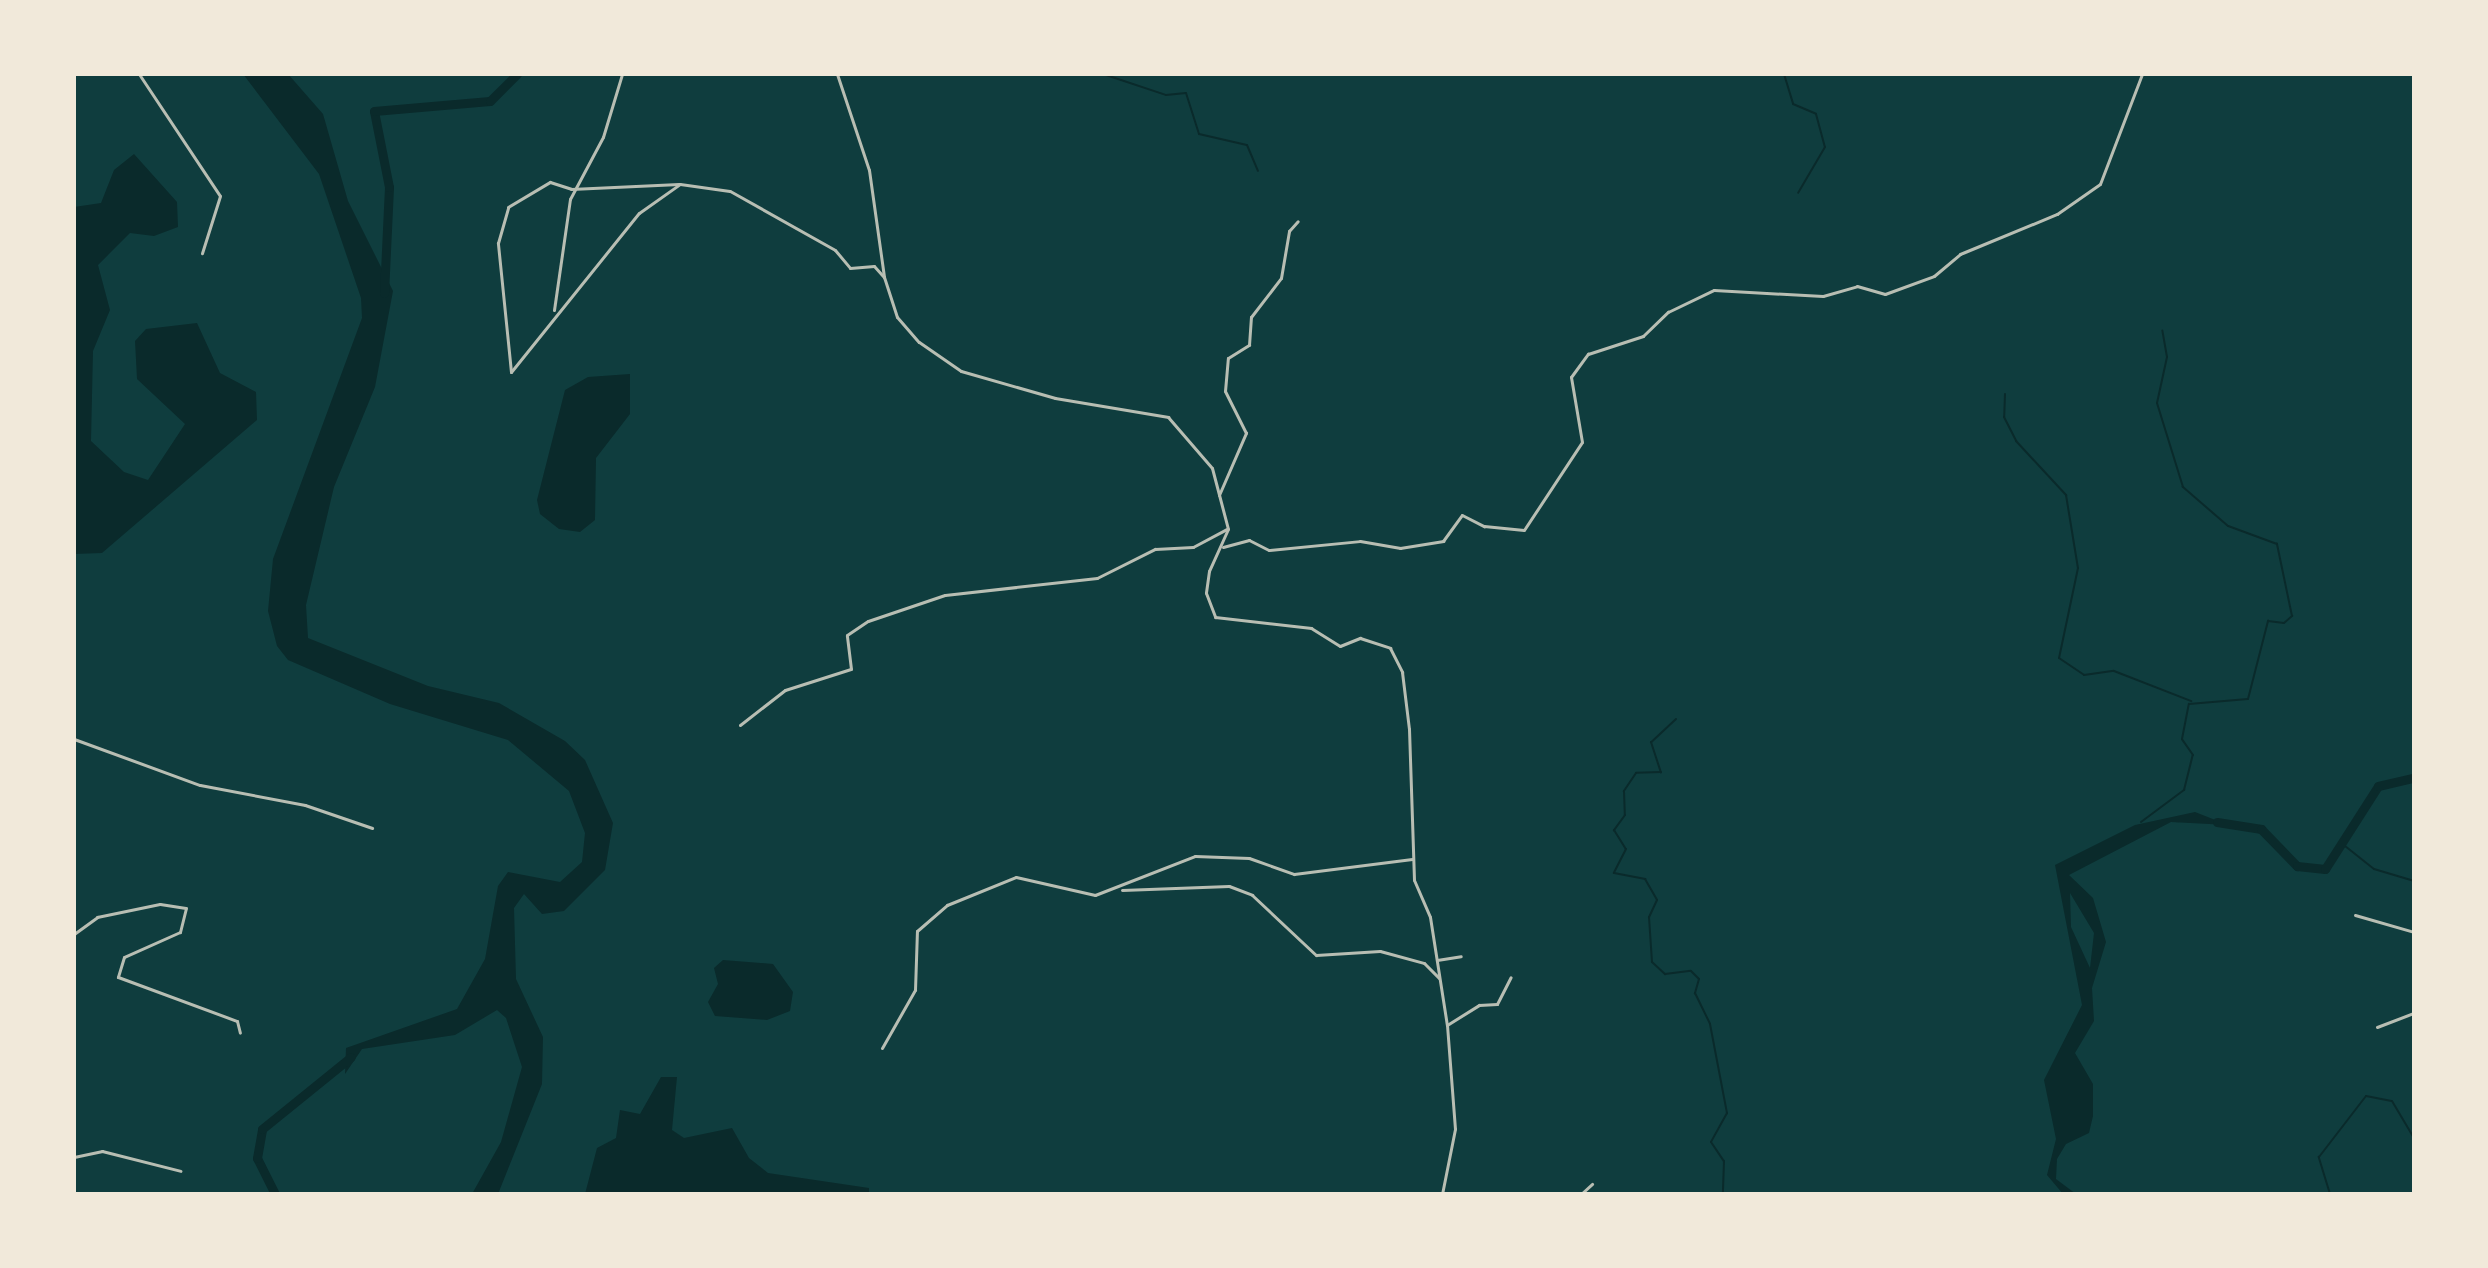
<!DOCTYPE html>
<html>
<head>
<meta charset="utf-8">
<style>
	body { margin:0 }
	#map { position:relative; width:2488px; height:1268px; overflow:hidden; background:#0f3d3e; font-family:"Public Sans",sans-serif }
	div>[style] { position:absolute }
	[style*='--x'] { left:calc(var(--x)*1px); top:calc(var(--y)*1px); width:calc(var(--w)*1px); rotate:calc(var(--a)*1deg) }
	.water>* { inset:0; background:#0a2a2b }
	.stream>* { height:2px; margin:-1px; padding:0 1px; transform-origin:1px; border-radius:1px; background:#0a2a2b }
	.river>* { height:9px; margin:-4.5px; padding:0 4.5px; transform-origin:4.5px; border-radius:4.5px; background:#0a2a2b }
	.minor>* { height:3px; margin:-1.5px; padding:0 1.5px; transform-origin:1.5px; border-radius:1.5px; background:#b8beb3 }
	span { translate:-50% -50%; white-space:nowrap; text-align:center; line-height:1.15; -webkit-text-stroke:6px #f1e9da; paint-order:stroke }
	.frame { position:absolute; inset:0; border:76px solid #f1e9da; pointer-events:none }
</style>
</head>
<body>
<div id="map">
	<div class="water">
		<i style="clip-path:polygon(243px 74px,288px 74px,323px 114px,348px 201px,393px 291px,375px 387px,334px 487px,306px 605px,308px 638px,428px 686px,499px 703px,565px 741px,585px 760px,613px 823px,605px 870px,564px 911px,542px 914px,524px 894px,514px 908px,516px 979px,543px 1037px,542px 1084px,498px 1194px,472px 1194px,501px 1142px,522px 1067px,506px 1018px,497px 1010px,455px 1035px,362px 1049px,345px 1074px,346px 1048px,457px 1009px,485px 959px,498px 886px,508px 872px,560px 882px,582px 862px,585px 833px,569px 791px,508px 740px,390px 704px,288px 660px,277px 646px,268px 611px,273px 559px,362px 318px,361px 298px,319px 174px)"></i>
		<i style="clip-path:polygon(134px 154px,177px 202px,178px 227px,154px 236px,130px 233px,98px 265px,110px 310px,93px 351px,91px 441px,124px 472px,148px 480px,185px 424px,137px 379px,135px 341px,146px 329px,197px 323px,220px 373px,256px 392px,257px 420px,102px 553px,74px 554px,74px 207px,101px 203px,114px 170px)"></i>
		<i style="clip-path:polygon(630px 374px,630px 414px,596px 458px,595px 520px,580px 532px,559px 529px,540px 514px,537px 500px,565px 390px,588px 377px)"></i>
		<i style="clip-path:polygon(evenodd,2195px 812px,2228px 825px,2171px 822px,2069px 875px,2093px 898px,2106px 942px,2092px 988px,2094px 1021px,2075px 1053px,2093px 1084px,2093px 1116px,2089px 1133px,2066px 1144px,2057px 1159px,2056px 1179px,2076px 1194px,2063px 1194px,2047px 1175px,2056px 1139px,2044px 1080px,2082px 1005px,2055px 865px,2135px 825px,2195px 812px,2070px 893px,2094px 933px,2090px 968px,2071px 927px,2070px 893px)"></i>
		<i style="clip-path:polygon(723px 960px,773px 964px,793px 992px,790px 1011px,767px 1020px,715px 1016px,708px 1002px,718px 984px,714px 968px)"></i>
		<i style="clip-path:polygon(661px 1077px,677px 1077px,672px 1130px,684px 1138px,732px 1128px,749px 1158px,768px 1173px,869px 1188px,869px 1194px,585px 1194px,597px 1148px,616px 1138px,620px 1110px,640px 1114px)"></i>
	</div>
	<div class="stream">
		<i style="--x:1103;--y:74;--w:66;--a:18.4"></i>
		<i style="--x:1166;--y:95;--w:20;--a:-6"></i>
		<i style="--x:1186;--y:93;--w:43;--a:72.4"></i>
		<i style="--x:1199;--y:134;--w:49;--a:12.9"></i>
		<i style="--x:1247;--y:145;--w:28;--a:67"></i>
		<i style="--x:1784;--y:74;--w:31;--a:73"></i>
		<i style="--x:1793;--y:104;--w:25;--a:23"></i>
		<i style="--x:1816;--y:114;--w:34;--a:75"></i>
		<i style="--x:1825;--y:147;--w:53;--a:120.4"></i>
		<i style="--x:2005;--y:394;--w:23;--a:92"></i>
		<i style="--x:2004;--y:417;--w:27;--a:63"></i>
		<i style="--x:2016;--y:441;--w:74;--a:47.2"></i>
		<i style="--x:2066;--y:495;--w:74;--a:80.7"></i>
		<i style="--x:2078;--y:568;--w:92;--a:101.9"></i>
		<i style="--x:2059;--y:658;--w:30;--a:34"></i>
		<i style="--x:2084;--y:675;--w:30;--a:-8"></i>
		<i style="--x:2114;--y:671;--w:83;--a:21.3"></i>
		<i style="--x:1676;--y:719;--w:34;--a:137"></i>
		<i style="--x:1651;--y:742;--w:32;--a:72"></i>
		<i style="--x:1661;--y:772;--w:25;--a:178"></i>
		<i style="--x:1636;--y:773;--w:22;--a:124"></i>
		<i style="--x:1624;--y:791;--w:24;--a:88"></i>
		<i style="--x:1625;--y:815;--w:19;--a:126"></i>
		<i style="--x:1614;--y:830;--w:22;--a:58"></i>
		<i style="--x:1626;--y:849;--w:27;--a:117"></i>
		<i style="--x:1614;--y:873;--w:32;--a:11"></i>
		<i style="--x:1645;--y:879;--w:24;--a:60"></i>
		<i style="--x:1657;--y:900;--w:19;--a:115"></i>
		<i style="--x:1649;--y:917;--w:45;--a:86.2"></i>
		<i style="--x:1652;--y:962;--w:18;--a:43"></i>
		<i style="--x:1665;--y:974;--w:26;--a:-7"></i>
		<i style="--x:1691;--y:971;--w:11;--a:45"></i>
		<i style="--x:1699;--y:979;--w:15;--a:106"></i>
		<i style="--x:1695;--y:993;--w:34;--a:64"></i>
		<i style="--x:1710;--y:1024;--w:91;--a:79.2"></i>
		<i style="--x:1727;--y:1113;--w:33;--a:119"></i>
		<i style="--x:1711;--y:1142;--w:23;--a:56"></i>
		<i style="--x:1724;--y:1161;--w:33;--a:92"></i>
		<i style="--x:2141;--y:822;--w:54;--a:-36.7"></i>
		<i style="--x:2184;--y:790;--w:36;--a:-76"></i>
		<i style="--x:2193;--y:755;--w:19;--a:-125"></i>
		<i style="--x:2182;--y:739;--w:36;--a:-79"></i>
		<i style="--x:2189;--y:704;--w:59;--a:-4.8"></i>
		<i style="--x:2248;--y:699;--w:81;--a:-75.6"></i>
		<i style="--x:2268;--y:621;--w:16;--a:7"></i>
		<i style="--x:2284;--y:623;--w:11;--a:-41"></i>
		<i style="--x:2292;--y:616;--w:74;--a:-101.8"></i>
		<i style="--x:2277;--y:544;--w:52;--a:-159.8"></i>
		<i style="--x:2228;--y:526;--w:60;--a:-139.1"></i>
		<i style="--x:2183;--y:487;--w:88;--a:-107.2"></i>
		<i style="--x:2157;--y:403;--w:47;--a:-77.7"></i>
		<i style="--x:2167;--y:357;--w:27;--a:-100"></i>
		<i style="--x:2340;--y:842;--w:43;--a:38.5"></i>
		<i style="--x:2374;--y:869;--w:42;--a:16.7"></i>
		<i style="--x:2330;--y:1194;--w:39;--a:-107"></i>
		<i style="--x:2319;--y:1157;--w:77;--a:-52.4"></i>
		<i style="--x:2366;--y:1096;--w:26;--a:11"></i>
		<i style="--x:2392;--y:1101;--w:43;--a:59.3"></i>
	</div>
	<div class="river">
		<i style="--x:384;--y:293;--w:106;--a:-87.3"></i>
		<i style="--x:389;--y:187;--w:77;--a:-101.2"></i>
		<i style="--x:374;--y:111;--w:116;--a:-4.9"></i>
		<i style="--x:490;--y:101;--w:38;--a:-45"></i>
		<i style="--x:2217;--y:822;--w:45;--a:9"></i>
		<i style="--x:2261;--y:829;--w:52;--a:45.8"></i>
		<i style="--x:2297;--y:866;--w:28;--a:6"></i>
		<i style="--x:2325;--y:869;--w:98;--a:-57.4"></i>
		<i style="--x:2378;--y:786;--w:37;--a:-13"></i>
		<i style="--x:275;--y:1194;--w:40;--a:-116.6"></i>
		<i style="--x:257;--y:1158;--w:29;--a:-80"></i>
		<i style="--x:262;--y:1129;--w:114;--a:-39"></i>
	</div>
	<div class="minor">
		<i style="--x:139;--y:74;--w:146;--a:56.4"></i>
		<i style="--x:220;--y:196;--w:60;--a:107.5"></i>
		<i style="--x:837;--y:74;--w:101;--a:71.6"></i>
		<i style="--x:869;--y:170;--w:108;--a:82"></i>
		<i style="--x:884;--y:277;--w:42;--a:72"></i>
		<i style="--x:897;--y:317;--w:33;--a:49"></i>
		<i style="--x:919;--y:342;--w:51;--a:34.6"></i>
		<i style="--x:961;--y:371;--w:98;--a:16"></i>
		<i style="--x:1055;--y:398;--w:115;--a:9.5"></i>
		<i style="--x:1168;--y:417;--w:67;--a:49.2"></i>
		<i style="--x:1212;--y:468;--w:63;--a:75.3"></i>
		<i style="--x:1228;--y:529;--w:46;--a:114.3"></i>
		<i style="--x:1209;--y:571;--w:22;--a:98"></i>
		<i style="--x:1206;--y:593;--w:26;--a:69"></i>
		<i style="--x:1215;--y:617;--w:97;--a:6.5"></i>
		<i style="--x:1311;--y:628;--w:34;--a:32"></i>
		<i style="--x:1340;--y:646;--w:22;--a:-22"></i>
		<i style="--x:1360;--y:638;--w:32;--a:18"></i>
		<i style="--x:1390;--y:648;--w:27;--a:63"></i>
		<i style="--x:1402;--y:672;--w:57;--a:83"></i>
		<i style="--x:1409;--y:729;--w:151;--a:88.1"></i>
		<i style="--x:1414;--y:880;--w:40;--a:66.6"></i>
		<i style="--x:1430;--y:917;--w:109;--a:81.1"></i>
		<i style="--x:1447;--y:1025;--w:104;--a:85.6"></i>
		<i style="--x:1455;--y:1129;--w:66;--a:101.3"></i>
		<i style="--x:554;--y:310;--w:112;--a:-81.8"></i>
		<i style="--x:570;--y:199;--w:70;--a:-62"></i>
		<i style="--x:603;--y:137;--w:66;--a:-73.2"></i>
		<i style="--x:511;--y:372;--w:204;--a:-51.2"></i>
		<i style="--x:639;--y:213;--w:50;--a:-35.3"></i>
		<i style="--x:680;--y:184;--w:50;--a:8"></i>
		<i style="--x:730;--y:191;--w:120;--a:29.3"></i>
		<i style="--x:835;--y:250;--w:23;--a:50"></i>
		<i style="--x:850;--y:268;--w:24;--a:-5"></i>
		<i style="--x:874;--y:266;--w:15;--a:48"></i>
		<i style="--x:511;--y:372;--w:130;--a:-95.8"></i>
		<i style="--x:498;--y:243;--w:37;--a:-74"></i>
		<i style="--x:508;--y:207;--w:49;--a:-30.8"></i>
		<i style="--x:550;--y:182;--w:22;--a:18"></i>
		<i style="--x:571;--y:189;--w:108;--a:-2.7"></i>
		<i style="--x:1219;--y:495;--w:68;--a:-66.5"></i>
		<i style="--x:1246;--y:433;--w:47;--a:-116.6"></i>
		<i style="--x:1225;--y:391;--w:33;--a:-85"></i>
		<i style="--x:1228;--y:358;--w:25;--a:-32"></i>
		<i style="--x:1249;--y:345;--w:28;--a:-86"></i>
		<i style="--x:1251;--y:317;--w:49;--a:-52.4"></i>
		<i style="--x:1281;--y:278;--w:48;--a:-80.3"></i>
		<i style="--x:1289;--y:231;--w:13;--a:-48"></i>
		<i style="--x:1223;--y:547;--w:27;--a:-15"></i>
		<i style="--x:1249;--y:540;--w:22;--a:27"></i>
		<i style="--x:1269;--y:550;--w:91;--a:-5.6"></i>
		<i style="--x:1360;--y:541;--w:41;--a:9.9"></i>
		<i style="--x:1400;--y:548;--w:44;--a:-9.2"></i>
		<i style="--x:1443;--y:541;--w:32;--a:-54"></i>
		<i style="--x:1462;--y:515;--w:25;--a:27"></i>
		<i style="--x:1484;--y:526;--w:40;--a:5.7"></i>
		<i style="--x:1524;--y:530;--w:105;--a:-56.6"></i>
		<i style="--x:1582;--y:442;--w:66;--a:-99.6"></i>
		<i style="--x:1571;--y:377;--w:29;--a:-54"></i>
		<i style="--x:1588;--y:354;--w:58;--a:-18.1"></i>
		<i style="--x:1643;--y:336;--w:35;--a:-44"></i>
		<i style="--x:1668;--y:312;--w:51;--a:-25.6"></i>
		<i style="--x:1714;--y:290;--w:109;--a:3.2"></i>
		<i style="--x:1823;--y:296;--w:35;--a:-16"></i>
		<i style="--x:1857;--y:286;--w:29;--a:16"></i>
		<i style="--x:1885;--y:294;--w:52;--a:-20.2"></i>
		<i style="--x:1934;--y:276;--w:34;--a:-40"></i>
		<i style="--x:1960;--y:254;--w:105;--a:-22.4"></i>
		<i style="--x:2057;--y:214;--w:52;--a:-34.9"></i>
		<i style="--x:2100;--y:184;--w:118;--a:-69.1"></i>
		<i style="--x:740;--y:725;--w:57;--a:-37.9"></i>
		<i style="--x:785;--y:690;--w:69;--a:-17.7"></i>
		<i style="--x:851;--y:669;--w:34;--a:-97"></i>
		<i style="--x:847;--y:635;--w:25;--a:-34"></i>
		<i style="--x:868;--y:621;--w:81;--a:-18.7"></i>
		<i style="--x:945;--y:595;--w:153;--a:-6.4"></i>
		<i style="--x:1097;--y:578;--w:65;--a:-26.6"></i>
		<i style="--x:1155;--y:549;--w:38;--a:-3"></i>
		<i style="--x:1193;--y:547;--w:38;--a:-28"></i>
		<i style="--x:74;--y:739;--w:134;--a:20.1"></i>
		<i style="--x:200;--y:785;--w:107;--a:10.8"></i>
		<i style="--x:305;--y:805;--w:71;--a:18.9"></i>
		<i style="--x:1122;--y:890;--w:107;--a:-2.1"></i>
		<i style="--x:1229;--y:886;--w:25;--a:21"></i>
		<i style="--x:1252;--y:895;--w:88;--a:43.2"></i>
		<i style="--x:1316;--y:955;--w:64;--a:-3.6"></i>
		<i style="--x:1380;--y:951;--w:46;--a:15.3"></i>
		<i style="--x:1424;--y:963;--w:21;--a:45"></i>
		<i style="--x:2355;--y:915;--w:61;--a:16.1"></i>
		<i style="--x:74;--y:934;--w:29;--a:-36"></i>
		<i style="--x:97;--y:917;--w:64;--a:-11.7"></i>
		<i style="--x:160;--y:904;--w:26;--a:9"></i>
		<i style="--x:186;--y:908;--w:25;--a:104"></i>
		<i style="--x:180;--y:932;--w:61;--a:155.9"></i>
		<i style="--x:124;--y:957;--w:21;--a:107"></i>
		<i style="--x:118;--y:977;--w:127;--a:20.3"></i>
		<i style="--x:237;--y:1021;--w:12;--a:76"></i>
		<i style="--x:1437;--y:960;--w:24;--a:-9"></i>
		<i style="--x:1447;--y:1025;--w:38;--a:-32"></i>
		<i style="--x:1479;--y:1005;--w:18;--a:-3"></i>
		<i style="--x:1497;--y:1004;--w:30;--a:-63"></i>
		<i style="--x:2377;--y:1027;--w:40;--a:-21"></i>
		<i style="--x:882;--y:1048;--w:67;--a:-60.4"></i>
		<i style="--x:915;--y:990;--w:59;--a:-88.1"></i>
		<i style="--x:917;--y:931;--w:40;--a:-41"></i>
		<i style="--x:947;--y:905;--w:74;--a:-22.1"></i>
		<i style="--x:1016;--y:877;--w:81;--a:12.8"></i>
		<i style="--x:1095;--y:895;--w:107;--a:-21.3"></i>
		<i style="--x:1195;--y:856;--w:54;--a:2.1"></i>
		<i style="--x:1249;--y:858;--w:48;--a:19.6"></i>
		<i style="--x:1294;--y:874;--w:119;--a:-7.2"></i>
		<i style="--x:74;--y:1157;--w:29;--a:-12"></i>
		<i style="--x:102;--y:1151;--w:81;--a:14.2"></i>
		<i style="--x:1581;--y:1194;--w:15;--a:-42"></i>
	</div>
	<div class="frame"></div>
</div>
</body>
</html>
